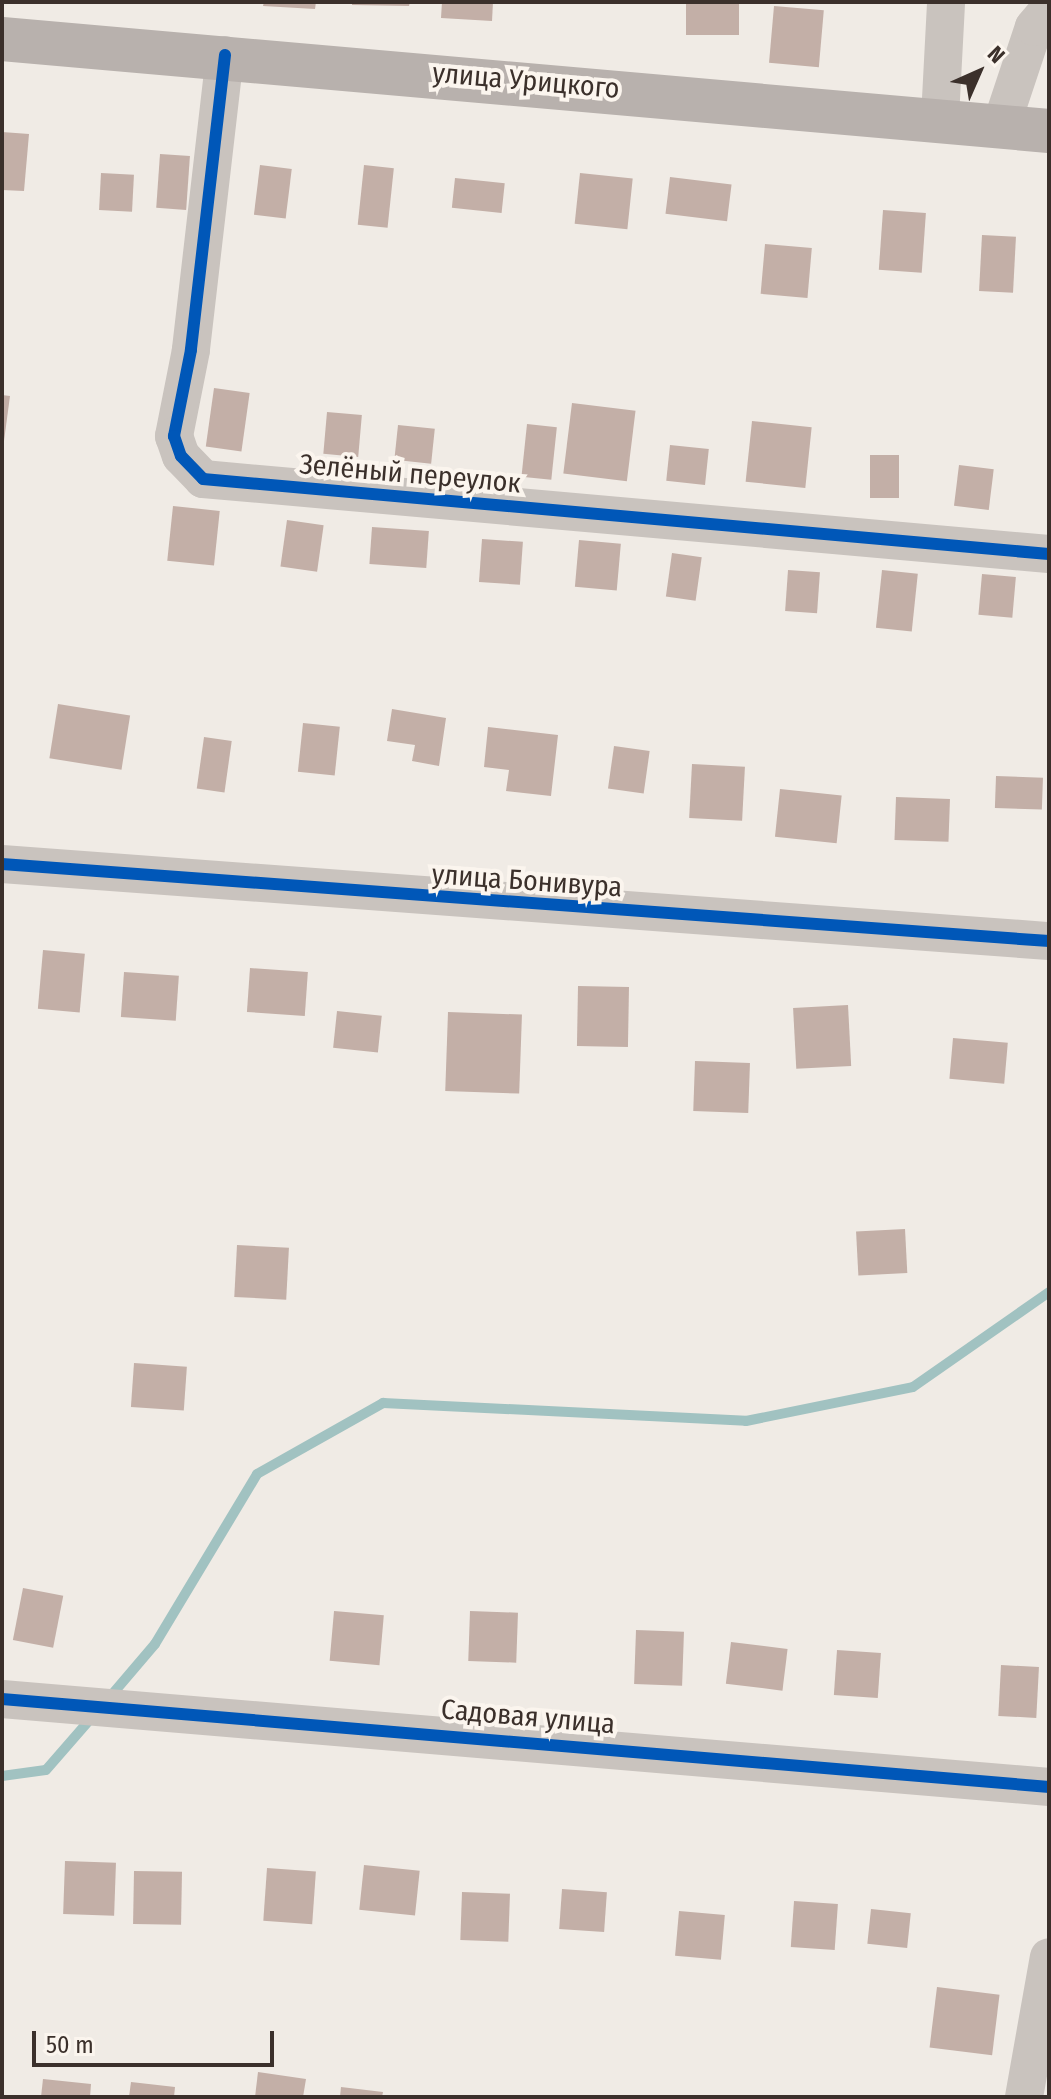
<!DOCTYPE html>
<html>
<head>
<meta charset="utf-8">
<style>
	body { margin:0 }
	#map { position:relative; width:1051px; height:2099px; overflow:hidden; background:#f0ebe5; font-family:"Fira Sans Condensed",sans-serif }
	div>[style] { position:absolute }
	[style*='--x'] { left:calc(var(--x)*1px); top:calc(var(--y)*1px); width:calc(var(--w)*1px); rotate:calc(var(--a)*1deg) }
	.stream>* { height:10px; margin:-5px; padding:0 5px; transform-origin:5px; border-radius:5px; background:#a1c2c1 }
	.building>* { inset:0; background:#c3afa7; transform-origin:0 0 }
	.minor>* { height:38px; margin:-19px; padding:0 19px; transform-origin:19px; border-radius:19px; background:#c9c3be }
	.major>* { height:44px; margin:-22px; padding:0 22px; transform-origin:22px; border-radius:22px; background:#b8b1ad }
	.cycleway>* { height:12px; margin:-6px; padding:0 6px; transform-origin:6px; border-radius:6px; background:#0057b8 }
	span { translate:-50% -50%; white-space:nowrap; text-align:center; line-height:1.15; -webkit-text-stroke:8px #fbf5ee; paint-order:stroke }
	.street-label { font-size:28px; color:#3b302b }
	.frame { position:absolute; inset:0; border:4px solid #3b302b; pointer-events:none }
	.north { position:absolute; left:939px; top:32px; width:80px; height:80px; -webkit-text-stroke:6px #fbf5ee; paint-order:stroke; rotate:45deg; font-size:22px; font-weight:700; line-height:32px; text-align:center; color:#3b302b }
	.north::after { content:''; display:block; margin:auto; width:28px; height:36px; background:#3b302b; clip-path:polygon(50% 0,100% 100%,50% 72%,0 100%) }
	.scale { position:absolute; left:32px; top:2031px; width:242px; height:36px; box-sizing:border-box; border:4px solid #3b302b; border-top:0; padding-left:10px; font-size:24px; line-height:28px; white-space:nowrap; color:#3b302b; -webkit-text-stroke:6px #fbf5ee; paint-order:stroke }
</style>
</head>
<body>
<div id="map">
	<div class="stream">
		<i style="--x:109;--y:1698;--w:71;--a:-49.6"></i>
		<i style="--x:155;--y:1644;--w:198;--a:-59"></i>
		<i style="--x:257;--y:1474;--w:145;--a:-29.4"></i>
		<i style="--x:383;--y:1403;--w:363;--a:2.8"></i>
		<i style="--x:746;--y:1421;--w:170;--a:-11.5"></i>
		<i style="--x:913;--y:1387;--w:166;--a:-34.9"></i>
		<i style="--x:2;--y:1776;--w:44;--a:-7.8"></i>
		<i style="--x:46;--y:1770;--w:72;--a:-49"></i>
	</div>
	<div class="building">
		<i style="clip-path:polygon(264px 2px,316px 2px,315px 9px,263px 6px)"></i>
		<i style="clip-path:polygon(352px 2px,410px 2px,409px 6px,352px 5px)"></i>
		<i style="clip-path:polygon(442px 2px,493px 2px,492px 21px,441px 18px)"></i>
		<i style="left:686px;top:2px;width:53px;height:33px"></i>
		<i style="left:774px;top:6px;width:50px;height:57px;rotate:5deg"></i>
		<i style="clip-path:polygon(2px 132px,29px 134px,24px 191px,2px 190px)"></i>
		<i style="left:160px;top:154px;width:30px;height:54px;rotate:4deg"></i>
		<i style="left:260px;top:165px;width:32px;height:50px;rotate:7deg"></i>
		<i style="left:364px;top:165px;width:30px;height:60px;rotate:6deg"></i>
		<i style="left:101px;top:173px;width:33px;height:37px;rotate:3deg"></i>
		<i style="left:580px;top:173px;width:53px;height:51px;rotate:6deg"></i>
		<i style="left:670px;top:177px;width:62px;height:37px;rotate:7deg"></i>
		<i style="left:455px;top:178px;width:50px;height:30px;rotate:6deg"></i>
		<i style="left:883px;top:210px;width:43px;height:60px;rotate:4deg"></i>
		<i style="left:982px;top:235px;width:34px;height:56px;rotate:3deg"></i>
		<i style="left:765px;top:244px;width:47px;height:50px;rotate:5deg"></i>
		<i style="left:214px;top:388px;width:36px;height:59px;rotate:8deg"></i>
		<i style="clip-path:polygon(2px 395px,10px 396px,4px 441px,2px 441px)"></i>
		<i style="left:572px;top:403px;width:64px;height:71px;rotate:7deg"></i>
		<i style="left:327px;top:412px;width:35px;height:42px;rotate:5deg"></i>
		<i style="left:752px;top:421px;width:60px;height:61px;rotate:6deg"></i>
		<i style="left:527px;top:424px;width:30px;height:53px;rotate:6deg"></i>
		<i style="left:398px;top:425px;width:37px;height:35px;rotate:6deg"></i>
		<i style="left:670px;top:445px;width:39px;height:36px;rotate:6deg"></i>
		<i style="left:870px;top:455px;width:29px;height:43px"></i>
		<i style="left:959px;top:465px;width:35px;height:41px;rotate:7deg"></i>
		<i style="left:173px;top:506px;width:47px;height:55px;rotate:6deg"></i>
		<i style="left:287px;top:520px;width:37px;height:47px;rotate:8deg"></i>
		<i style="left:372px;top:527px;width:57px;height:37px;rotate:4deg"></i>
		<i style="left:482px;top:539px;width:41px;height:43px;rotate:4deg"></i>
		<i style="left:579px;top:540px;width:42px;height:47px;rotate:5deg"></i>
		<i style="left:672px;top:553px;width:30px;height:44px;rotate:8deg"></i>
		<i style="left:788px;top:570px;width:32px;height:41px;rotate:4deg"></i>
		<i style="left:882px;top:570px;width:36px;height:58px;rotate:6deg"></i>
		<i style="left:982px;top:574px;width:34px;height:41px;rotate:5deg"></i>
		<i style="left:58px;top:704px;width:73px;height:55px;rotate:9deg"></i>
		<i style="clip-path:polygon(392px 709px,446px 718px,439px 766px,412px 761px,415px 745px,387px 741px)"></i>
		<i style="left:303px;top:723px;width:37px;height:49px;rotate:6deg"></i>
		<i style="clip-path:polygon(488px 727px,558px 735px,551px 796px,506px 791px,509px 770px,484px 767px)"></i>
		<i style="left:204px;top:737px;width:28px;height:52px;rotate:8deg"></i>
		<i style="left:614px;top:746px;width:36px;height:43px;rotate:8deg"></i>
		<i style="left:692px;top:764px;width:53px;height:54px;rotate:3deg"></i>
		<i style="left:996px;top:776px;width:47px;height:32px;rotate:2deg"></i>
		<i style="left:780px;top:789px;width:62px;height:48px;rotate:6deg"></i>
		<i style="left:896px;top:797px;width:54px;height:43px;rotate:2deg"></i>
		<i style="left:43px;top:950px;width:42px;height:59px;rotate:5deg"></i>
		<i style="left:250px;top:968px;width:58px;height:44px;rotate:4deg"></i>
		<i style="left:124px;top:972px;width:55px;height:45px;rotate:4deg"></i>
		<i style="left:578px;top:986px;width:51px;height:60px;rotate:1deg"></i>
		<i style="left:848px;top:1005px;width:61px;height:55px;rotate:87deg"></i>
		<i style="left:337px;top:1011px;width:45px;height:37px;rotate:6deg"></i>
		<i style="left:448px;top:1012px;width:74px;height:79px;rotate:2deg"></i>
		<i style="left:953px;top:1038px;width:55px;height:41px;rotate:5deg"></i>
		<i style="left:695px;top:1061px;width:55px;height:50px;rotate:2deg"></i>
		<i style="left:905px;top:1229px;width:44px;height:49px;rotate:87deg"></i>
		<i style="left:237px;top:1245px;width:52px;height:52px;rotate:3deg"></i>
		<i style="left:134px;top:1363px;width:53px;height:44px;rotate:4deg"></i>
		<i style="left:23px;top:1588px;width:41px;height:53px;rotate:11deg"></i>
		<i style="left:334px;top:1611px;width:50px;height:50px;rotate:5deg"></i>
		<i style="left:470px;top:1611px;width:48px;height:50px;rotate:2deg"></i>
		<i style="left:636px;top:1630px;width:48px;height:54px;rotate:2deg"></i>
		<i style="left:731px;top:1642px;width:57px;height:42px;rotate:7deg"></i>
		<i style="left:837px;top:1650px;width:44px;height:45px;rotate:4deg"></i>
		<i style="left:1001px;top:1665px;width:38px;height:51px;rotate:3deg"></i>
		<i style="left:65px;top:1861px;width:51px;height:53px;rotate:2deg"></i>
		<i style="left:364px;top:1865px;width:56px;height:45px;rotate:6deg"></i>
		<i style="left:267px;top:1868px;width:49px;height:53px;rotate:4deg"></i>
		<i style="left:134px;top:1871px;width:48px;height:53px;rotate:1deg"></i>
		<i style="left:562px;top:1889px;width:45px;height:40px;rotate:4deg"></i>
		<i style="left:462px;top:1892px;width:48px;height:48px;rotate:2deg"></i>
		<i style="left:794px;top:1901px;width:44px;height:46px;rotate:4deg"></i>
		<i style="left:871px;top:1909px;width:40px;height:35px;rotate:6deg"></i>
		<i style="left:679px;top:1911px;width:46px;height:45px;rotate:5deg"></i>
		<i style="left:937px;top:1987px;width:63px;height:61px;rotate:7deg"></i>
		<i style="clip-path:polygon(258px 2072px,306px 2079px,303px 2097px,255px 2097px)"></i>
		<i style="clip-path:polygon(43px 2079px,91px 2084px,90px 2097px,41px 2097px)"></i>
		<i style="clip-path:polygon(131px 2082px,175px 2087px,174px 2097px,129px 2097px)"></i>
		<i style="clip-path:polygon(341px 2087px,383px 2092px,382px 2097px,340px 2097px)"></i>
	</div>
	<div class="minor">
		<i style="--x:225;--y:55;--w:297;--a:96.6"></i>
		<i style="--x:191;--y:350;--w:88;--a:101.2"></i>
		<i style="--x:174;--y:436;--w:21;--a:71"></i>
		<i style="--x:181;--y:456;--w:32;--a:46"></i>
		<i style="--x:203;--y:479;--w:849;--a:5.07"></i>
		<i style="--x:940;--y:118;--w:116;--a:-87"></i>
		<i style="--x:1001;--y:126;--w:104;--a:-71.6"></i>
		<i style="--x:1034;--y:27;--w:23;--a:-50"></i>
		<i style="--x:2;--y:864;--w:1050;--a:4.21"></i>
		<i style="--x:2;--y:1699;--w:1051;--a:4.8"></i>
		<i style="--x:1024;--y:2097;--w:142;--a:-79.9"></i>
	</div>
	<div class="major">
		<i style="--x:2;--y:39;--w:1051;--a:5.02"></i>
	</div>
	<div class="cycleway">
		<i style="--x:225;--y:55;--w:297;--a:96.6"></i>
		<i style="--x:191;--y:350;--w:88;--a:101.2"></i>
		<i style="--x:174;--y:436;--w:21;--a:71"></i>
		<i style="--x:181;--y:456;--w:32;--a:46"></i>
		<i style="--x:203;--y:479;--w:849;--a:5.07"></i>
		<i style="--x:2;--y:864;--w:1050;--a:4.21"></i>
		<i style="--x:2;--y:1699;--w:1051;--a:4.8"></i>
	</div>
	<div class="street-label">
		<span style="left:526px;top:81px;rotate:5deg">улица Урицкого</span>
		<span style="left:410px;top:474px;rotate:5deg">Зелёный переулок</span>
		<span style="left:527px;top:881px;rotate:4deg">улица Бонивура</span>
		<span style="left:528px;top:1717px;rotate:5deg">Садовая улица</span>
	</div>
	<div class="frame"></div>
	<div class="north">N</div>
	<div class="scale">50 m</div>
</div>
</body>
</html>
